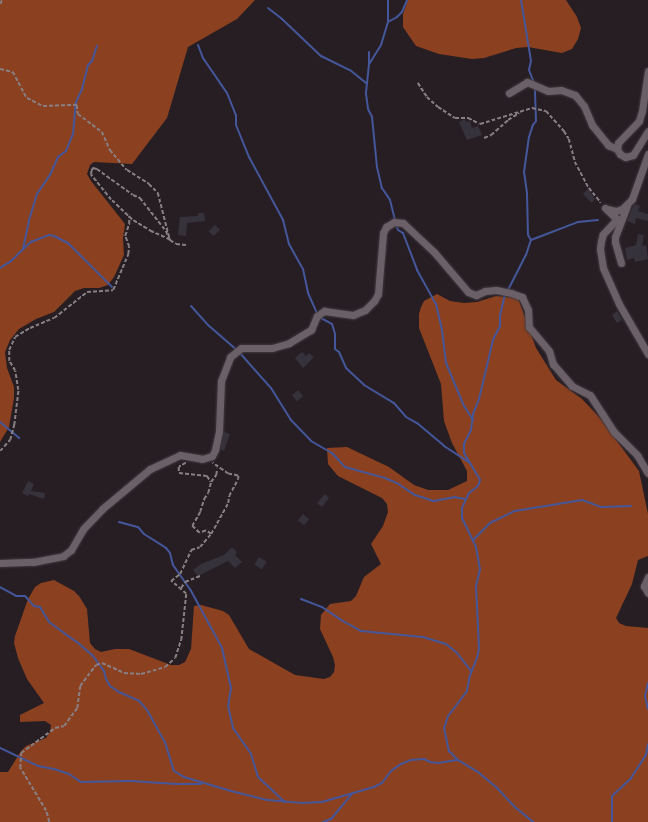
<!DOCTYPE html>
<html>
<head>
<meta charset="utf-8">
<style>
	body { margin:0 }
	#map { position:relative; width:648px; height:822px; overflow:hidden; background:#271e24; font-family:"Asap Condensed",sans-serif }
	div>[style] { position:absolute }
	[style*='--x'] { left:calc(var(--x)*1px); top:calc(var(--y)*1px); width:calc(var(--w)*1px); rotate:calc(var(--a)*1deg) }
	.forest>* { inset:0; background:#8b401f }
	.stream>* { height:2px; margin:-1px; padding:0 1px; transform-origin:1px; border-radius:1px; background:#44579b }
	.building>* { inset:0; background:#36323c; transform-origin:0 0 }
	.path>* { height:1.5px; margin-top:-0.75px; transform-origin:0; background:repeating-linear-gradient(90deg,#877f84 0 4px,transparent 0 6px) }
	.roads { filter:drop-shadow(0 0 1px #423a40) drop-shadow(0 0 1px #423a40) }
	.minor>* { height:7px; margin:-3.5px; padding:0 3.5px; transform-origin:3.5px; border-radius:3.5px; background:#6b6067 }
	span { translate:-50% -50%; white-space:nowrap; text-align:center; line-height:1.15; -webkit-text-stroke:4px #271e24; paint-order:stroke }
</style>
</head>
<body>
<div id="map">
	<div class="forest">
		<i style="clip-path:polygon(0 0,255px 0,237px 19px,188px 47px,167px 118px,132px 164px,94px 162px,90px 165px,87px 174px,91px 181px,125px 224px,123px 239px,124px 255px,114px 277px,108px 285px,99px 288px,84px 288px,75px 291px,54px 312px,36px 319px,19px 329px,10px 340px,5px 352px,7px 368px,14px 387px,14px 398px,9px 427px,0 442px)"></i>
		<i style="clip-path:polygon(408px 0,566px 0,577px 17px,581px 28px,578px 39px,572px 49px,562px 53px,528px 47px,516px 48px,484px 58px,472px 59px,439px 54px,416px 46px,403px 27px,403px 14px)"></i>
		<i style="clip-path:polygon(437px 294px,450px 301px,464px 303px,477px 302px,496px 296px,518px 298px,536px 348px,556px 380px,582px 399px,600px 418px,639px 471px,648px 514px,648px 556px,638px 560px,632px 584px,616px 618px,619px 623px,626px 626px,648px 628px,648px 822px,0 822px,0 772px,8px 772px,21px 751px,26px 746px,46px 738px,50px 732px,51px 725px,45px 721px,20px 722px,20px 715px,44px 703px,27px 679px,18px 658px,14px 643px,15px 636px,28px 599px,35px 587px,41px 583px,54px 580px,74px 591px,79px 596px,87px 609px,90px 643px,95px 649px,101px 652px,115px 649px,129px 649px,171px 665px,179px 665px,185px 662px,191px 649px,194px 606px,201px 605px,223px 611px,229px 615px,249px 649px,295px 675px,324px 679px,330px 677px,334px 672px,335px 665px,333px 657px,320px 629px,321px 615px,330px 604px,351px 601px,356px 596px,364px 577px,381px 564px,371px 544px,383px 526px,388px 512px,387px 504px,382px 498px,338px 476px,328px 464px,327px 448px,347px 447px,389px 467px,414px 485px,428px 490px,448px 490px,467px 481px,467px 471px,452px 443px,444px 421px,441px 384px,419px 328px,419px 314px,421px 307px,424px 301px)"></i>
	</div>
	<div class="stream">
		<i style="--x:388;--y:0;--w:22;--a:90"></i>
		<i style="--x:388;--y:22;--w:24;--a:107"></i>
		<i style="--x:381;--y:45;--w:22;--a:122"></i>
		<i style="--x:369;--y:64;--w:30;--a:96"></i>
		<i style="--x:366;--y:94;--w:15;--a:82"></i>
		<i style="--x:368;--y:109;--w:9;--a:63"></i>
		<i style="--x:372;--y:117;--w:50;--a:84.3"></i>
		<i style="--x:377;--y:167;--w:22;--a:77"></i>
		<i style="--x:382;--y:188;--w:14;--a:56"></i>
		<i style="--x:390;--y:200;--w:21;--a:76"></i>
		<i style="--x:521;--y:0;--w:62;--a:80.7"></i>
		<i style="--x:531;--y:61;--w:9;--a:103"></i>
		<i style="--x:529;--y:70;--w:14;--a:69"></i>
		<i style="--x:268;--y:8;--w:18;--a:38"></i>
		<i style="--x:282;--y:19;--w:54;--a:43.5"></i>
		<i style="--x:321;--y:56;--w:32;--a:26"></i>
		<i style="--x:350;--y:70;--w:21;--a:39"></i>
		<i style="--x:388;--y:22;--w:10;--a:-29"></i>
		<i style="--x:397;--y:17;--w:7;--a:-45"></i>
		<i style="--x:402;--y:12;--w:13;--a:-67"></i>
		<i style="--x:198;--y:45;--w:14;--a:69"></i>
		<i style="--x:203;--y:58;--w:42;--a:55.6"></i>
		<i style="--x:227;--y:93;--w:24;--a:68"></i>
		<i style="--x:236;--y:115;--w:10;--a:90"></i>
		<i style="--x:236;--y:125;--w:35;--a:68"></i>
		<i style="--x:249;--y:157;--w:72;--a:61.6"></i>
		<i style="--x:283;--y:220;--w:25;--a:76"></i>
		<i style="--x:289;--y:244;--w:29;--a:61"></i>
		<i style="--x:303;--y:269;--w:25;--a:78"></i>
		<i style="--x:308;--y:293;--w:22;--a:66"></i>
		<i style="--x:369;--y:52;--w:11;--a:90"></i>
		<i style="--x:396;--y:225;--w:5;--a:68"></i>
		<i style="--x:398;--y:230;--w:6;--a:31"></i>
		<i style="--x:403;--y:233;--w:40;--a:69"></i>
		<i style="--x:417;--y:270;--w:39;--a:61"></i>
		<i style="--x:436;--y:304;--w:27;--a:77"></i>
		<i style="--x:442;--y:330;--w:33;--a:83"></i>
		<i style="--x:446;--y:363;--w:47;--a:67.3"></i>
		<i style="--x:464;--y:406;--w:17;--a:57"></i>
		<i style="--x:531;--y:240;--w:50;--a:-21"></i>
		<i style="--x:578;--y:222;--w:20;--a:-6"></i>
		<i style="--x:23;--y:249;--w:30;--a:-78"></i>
		<i style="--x:29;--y:220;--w:27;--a:-73"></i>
		<i style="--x:37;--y:194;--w:23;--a:-56"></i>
		<i style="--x:50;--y:175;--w:20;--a:-66"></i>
		<i style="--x:58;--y:157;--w:10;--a:-37"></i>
		<i style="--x:66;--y:151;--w:18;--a:-68"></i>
		<i style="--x:73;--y:134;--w:32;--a:-85"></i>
		<i style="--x:76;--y:102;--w:14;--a:-65"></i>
		<i style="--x:82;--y:89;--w:25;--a:-76"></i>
		<i style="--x:88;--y:65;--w:6;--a:-45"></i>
		<i style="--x:92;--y:61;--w:16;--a:-72"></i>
		<i style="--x:0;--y:268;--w:13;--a:-32"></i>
		<i style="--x:11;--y:261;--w:28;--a:-44"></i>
		<i style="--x:31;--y:242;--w:19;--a:-21"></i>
		<i style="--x:49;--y:235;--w:5;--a:11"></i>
		<i style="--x:54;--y:236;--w:16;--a:27"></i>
		<i style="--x:68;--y:243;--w:62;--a:45"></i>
		<i style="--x:508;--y:290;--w:39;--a:-63"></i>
		<i style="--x:526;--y:255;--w:16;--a:-72"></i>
		<i style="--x:531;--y:240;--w:6;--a:-121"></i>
		<i style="--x:528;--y:235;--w:42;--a:-91.4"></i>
		<i style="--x:527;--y:193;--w:21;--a:-98"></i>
		<i style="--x:524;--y:172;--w:35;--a:-82"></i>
		<i style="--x:529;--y:137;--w:13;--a:-72"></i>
		<i style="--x:533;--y:125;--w:5;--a:-53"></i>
		<i style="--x:536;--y:121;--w:34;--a:-92"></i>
		<i style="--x:505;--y:294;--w:23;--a:103"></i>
		<i style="--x:500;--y:316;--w:10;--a:90"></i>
		<i style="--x:500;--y:326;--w:16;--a:117"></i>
		<i style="--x:493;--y:340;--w:61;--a:103.3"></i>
		<i style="--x:479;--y:399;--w:16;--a:112"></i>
		<i style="--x:473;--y:414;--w:16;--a:97"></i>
		<i style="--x:471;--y:430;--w:16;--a:117"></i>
		<i style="--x:464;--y:444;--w:9;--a:90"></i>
		<i style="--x:464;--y:453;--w:31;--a:59"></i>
		<i style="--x:480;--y:480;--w:6;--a:108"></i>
		<i style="--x:478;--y:486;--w:11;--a:142"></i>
		<i style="--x:469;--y:493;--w:17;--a:115"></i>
		<i style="--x:462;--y:508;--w:10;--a:90"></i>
		<i style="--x:462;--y:518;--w:32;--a:64"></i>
		<i style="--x:476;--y:547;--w:22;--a:80"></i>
		<i style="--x:480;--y:569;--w:17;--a:103"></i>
		<i style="--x:476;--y:586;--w:62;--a:87.2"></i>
		<i style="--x:479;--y:648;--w:10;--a:101"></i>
		<i style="--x:477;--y:658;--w:18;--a:112"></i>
		<i style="--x:470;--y:675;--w:16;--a:101"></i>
		<i style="--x:467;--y:691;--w:31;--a:127"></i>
		<i style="--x:448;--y:716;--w:13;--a:108"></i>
		<i style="--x:444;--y:728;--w:24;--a:78"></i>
		<i style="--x:449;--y:751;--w:13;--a:45"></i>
		<i style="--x:458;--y:760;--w:23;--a:31"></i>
		<i style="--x:478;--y:772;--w:26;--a:40"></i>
		<i style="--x:498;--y:789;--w:26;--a:47"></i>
		<i style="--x:516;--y:808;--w:22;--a:39"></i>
		<i style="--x:191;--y:306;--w:25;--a:48"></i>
		<i style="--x:208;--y:325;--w:37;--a:41"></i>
		<i style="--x:319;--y:317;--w:15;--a:28"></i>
		<i style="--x:332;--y:324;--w:10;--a:73"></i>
		<i style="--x:335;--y:334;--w:15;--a:90"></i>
		<i style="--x:335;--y:349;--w:5;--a:37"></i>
		<i style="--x:339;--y:352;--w:17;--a:66"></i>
		<i style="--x:346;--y:368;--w:25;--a:43"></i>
		<i style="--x:364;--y:385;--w:35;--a:31"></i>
		<i style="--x:394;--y:403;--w:18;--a:49"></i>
		<i style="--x:406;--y:417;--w:13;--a:29"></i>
		<i style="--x:417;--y:423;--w:35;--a:40"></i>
		<i style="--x:444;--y:446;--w:30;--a:33"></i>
		<i style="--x:239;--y:352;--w:48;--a:48.4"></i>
		<i style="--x:271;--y:388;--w:38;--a:58"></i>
		<i style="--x:291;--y:420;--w:29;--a:46"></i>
		<i style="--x:311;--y:441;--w:24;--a:30"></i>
		<i style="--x:332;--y:453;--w:19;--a:47"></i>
		<i style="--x:345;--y:467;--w:41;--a:15.4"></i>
		<i style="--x:385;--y:478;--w:13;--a:23"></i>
		<i style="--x:397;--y:483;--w:22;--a:34"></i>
		<i style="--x:415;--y:495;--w:20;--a:18"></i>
		<i style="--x:434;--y:501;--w:20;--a:-11"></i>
		<i style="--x:454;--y:497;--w:11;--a:10"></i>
		<i style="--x:0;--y:422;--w:25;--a:40"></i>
		<i style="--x:119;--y:522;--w:20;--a:15"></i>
		<i style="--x:138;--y:527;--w:9;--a:49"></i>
		<i style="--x:144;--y:534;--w:26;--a:32"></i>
		<i style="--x:166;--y:548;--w:6;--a:51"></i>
		<i style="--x:170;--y:553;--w:12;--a:76"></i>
		<i style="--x:173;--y:565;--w:29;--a:55"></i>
		<i style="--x:190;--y:589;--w:67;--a:61.5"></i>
		<i style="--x:222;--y:648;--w:41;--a:77.3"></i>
		<i style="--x:231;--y:688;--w:18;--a:99"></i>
		<i style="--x:228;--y:706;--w:23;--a:77"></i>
		<i style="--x:233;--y:728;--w:32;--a:55"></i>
		<i style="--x:251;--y:754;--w:24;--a:73"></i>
		<i style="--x:258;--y:777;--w:37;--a:43"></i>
		<i style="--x:473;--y:540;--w:24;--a:-45"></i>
		<i style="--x:490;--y:523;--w:28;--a:-26"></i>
		<i style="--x:515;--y:511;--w:68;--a:-9.3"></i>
		<i style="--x:582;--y:500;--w:20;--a:20"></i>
		<i style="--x:601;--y:507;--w:30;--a:-2"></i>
		<i style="--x:0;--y:587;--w:18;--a:29"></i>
		<i style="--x:16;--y:596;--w:9;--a:0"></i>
		<i style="--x:25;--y:596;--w:13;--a:48"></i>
		<i style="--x:34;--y:606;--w:6;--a:9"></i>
		<i style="--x:40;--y:607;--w:17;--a:59"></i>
		<i style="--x:49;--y:622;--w:34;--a:36"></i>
		<i style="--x:77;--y:642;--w:21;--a:41"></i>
		<i style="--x:93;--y:656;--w:19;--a:54"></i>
		<i style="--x:104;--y:671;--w:8;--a:76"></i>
		<i style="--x:106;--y:679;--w:8;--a:60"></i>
		<i style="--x:110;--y:686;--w:11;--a:34"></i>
		<i style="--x:119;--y:692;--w:22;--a:24"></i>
		<i style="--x:139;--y:701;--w:12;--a:48"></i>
		<i style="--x:147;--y:710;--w:37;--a:61"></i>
		<i style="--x:165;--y:742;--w:30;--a:73"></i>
		<i style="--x:174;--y:771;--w:12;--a:31"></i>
		<i style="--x:184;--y:777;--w:49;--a:16.6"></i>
		<i style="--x:231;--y:791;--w:38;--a:14"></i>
		<i style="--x:268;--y:800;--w:33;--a:5"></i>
		<i style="--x:301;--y:803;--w:21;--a:-3"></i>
		<i style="--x:322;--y:802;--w:54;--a:-16.1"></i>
		<i style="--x:374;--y:787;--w:9;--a:-27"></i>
		<i style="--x:382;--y:783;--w:15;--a:-53"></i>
		<i style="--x:391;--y:771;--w:12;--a:-35"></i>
		<i style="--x:401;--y:764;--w:11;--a:-22"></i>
		<i style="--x:411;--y:760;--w:13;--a:-4"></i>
		<i style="--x:424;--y:759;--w:7;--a:27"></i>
		<i style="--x:430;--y:762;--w:8;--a:7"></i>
		<i style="--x:438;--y:763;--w:19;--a:-9"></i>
		<i style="--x:301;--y:599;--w:22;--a:21"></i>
		<i style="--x:322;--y:607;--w:23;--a:34"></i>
		<i style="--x:341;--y:620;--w:23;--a:29"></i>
		<i style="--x:361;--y:631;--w:62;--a:5.5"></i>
		<i style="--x:423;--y:637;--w:24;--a:17"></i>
		<i style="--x:446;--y:644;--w:14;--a:39"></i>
		<i style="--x:457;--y:653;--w:23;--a:52"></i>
		<i style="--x:648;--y:683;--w:13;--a:103"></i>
		<i style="--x:645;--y:696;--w:13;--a:77"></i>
		<i style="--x:0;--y:748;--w:42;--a:25.3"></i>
		<i style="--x:38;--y:766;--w:16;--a:11"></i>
		<i style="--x:54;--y:769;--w:16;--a:18"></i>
		<i style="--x:69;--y:774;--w:14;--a:34"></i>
		<i style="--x:81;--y:782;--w:50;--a:-1.1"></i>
		<i style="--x:131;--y:781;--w:45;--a:3.8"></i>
		<i style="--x:176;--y:784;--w:25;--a:0"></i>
		<i style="--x:323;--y:822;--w:9;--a:-21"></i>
		<i style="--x:331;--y:819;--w:33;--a:-50"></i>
		<i style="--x:612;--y:822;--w:26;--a:-90"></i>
		<i style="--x:612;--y:796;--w:26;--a:-43"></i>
		<i style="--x:631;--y:778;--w:27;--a:-57"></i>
		<i style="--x:646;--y:755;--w:11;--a:-80"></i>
	</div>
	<div class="building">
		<i style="clip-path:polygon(465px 119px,466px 122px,470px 121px,472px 128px,478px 126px,482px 135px,467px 140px,459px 122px)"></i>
		<i style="clip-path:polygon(588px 189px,595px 199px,592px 203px,583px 194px)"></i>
		<i style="clip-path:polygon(634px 204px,640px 206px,638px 211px,648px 214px,648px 221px,636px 218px,635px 224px,627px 221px)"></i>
		<i style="clip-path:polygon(198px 213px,204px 213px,205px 221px,187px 223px,186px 236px,178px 235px,180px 217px,198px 216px)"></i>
		<i style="left:215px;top:225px;width:7px;height:9px;rotate:45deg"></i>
		<i style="clip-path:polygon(638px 234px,644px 235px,642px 246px,646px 245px,648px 259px,635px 262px,634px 258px,627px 260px,625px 248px,636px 245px)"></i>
		<i style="clip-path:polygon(617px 311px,622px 320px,617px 323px,612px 315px)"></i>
		<i style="clip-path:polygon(302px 352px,306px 356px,309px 353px,314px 357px,303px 368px,295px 358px)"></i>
		<i style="left:298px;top:390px;width:8px;height:8px;rotate:50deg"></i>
		<i style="clip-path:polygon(224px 432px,230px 434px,224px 451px,220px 449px)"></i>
		<i style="clip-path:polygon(28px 481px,34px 484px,31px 491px,45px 493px,44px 499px,29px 494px,28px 496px,22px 493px)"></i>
		<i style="clip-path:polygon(325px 494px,329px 498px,322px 507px,317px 503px)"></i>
		<i style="left:303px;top:514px;width:8px;height:8px;rotate:40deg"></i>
		<i style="clip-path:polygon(232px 547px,237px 552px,235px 555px,242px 562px,235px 568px,228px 561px,198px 576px,193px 570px,201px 564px,224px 555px)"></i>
		<i style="left:259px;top:557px;width:9px;height:9px;rotate:32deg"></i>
	</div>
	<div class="path">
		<i style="--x:0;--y:4;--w:4;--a:-63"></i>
		<i style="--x:0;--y:69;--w:13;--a:13"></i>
		<i style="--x:13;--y:72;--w:30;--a:62"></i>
		<i style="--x:27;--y:98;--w:18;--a:27"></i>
		<i style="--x:43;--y:106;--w:34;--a:-2"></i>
		<i style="--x:77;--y:105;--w:9;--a:84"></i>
		<i style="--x:78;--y:114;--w:30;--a:37"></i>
		<i style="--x:102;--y:132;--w:20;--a:66"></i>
		<i style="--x:110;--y:150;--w:26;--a:50"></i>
		<i style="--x:127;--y:170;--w:26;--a:32"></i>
		<i style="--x:149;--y:184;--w:13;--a:45"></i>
		<i style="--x:158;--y:193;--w:49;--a:75.7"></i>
		<i style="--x:170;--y:240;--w:20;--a:-156"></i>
		<i style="--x:152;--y:232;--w:23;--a:-149"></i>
		<i style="--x:132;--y:220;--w:29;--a:-136"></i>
		<i style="--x:111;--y:200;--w:32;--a:-129"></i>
		<i style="--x:91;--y:175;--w:4;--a:-90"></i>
		<i style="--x:91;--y:171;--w:4;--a:-56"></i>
		<i style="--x:93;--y:168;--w:4;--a:14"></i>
		<i style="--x:97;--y:169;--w:44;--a:35.8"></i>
		<i style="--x:133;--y:195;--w:8;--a:23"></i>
		<i style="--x:140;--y:198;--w:42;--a:51.8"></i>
		<i style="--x:166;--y:231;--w:10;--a:66"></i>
		<i style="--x:170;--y:240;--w:7;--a:34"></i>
		<i style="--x:176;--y:244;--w:10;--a:6"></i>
		<i style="--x:418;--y:83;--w:17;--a:57"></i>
		<i style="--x:427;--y:97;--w:15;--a:42"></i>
		<i style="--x:438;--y:107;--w:20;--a:33"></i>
		<i style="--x:455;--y:118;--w:13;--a:0"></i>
		<i style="--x:468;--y:118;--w:13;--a:27"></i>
		<i style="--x:480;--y:124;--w:54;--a:-17.1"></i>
		<i style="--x:532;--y:108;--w:14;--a:12"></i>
		<i style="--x:546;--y:111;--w:27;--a:48"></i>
		<i style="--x:564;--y:131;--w:9;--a:58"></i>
		<i style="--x:569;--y:139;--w:24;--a:75"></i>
		<i style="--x:575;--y:162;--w:30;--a:62"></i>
		<i style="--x:589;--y:188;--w:19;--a:51"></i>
		<i style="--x:484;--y:138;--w:8;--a:-23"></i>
		<i style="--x:491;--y:135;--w:23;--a:-41"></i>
		<i style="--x:508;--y:120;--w:13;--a:-32"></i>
		<i style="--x:0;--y:451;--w:15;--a:-48"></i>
		<i style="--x:10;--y:440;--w:16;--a:-75"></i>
		<i style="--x:14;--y:425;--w:35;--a:-83"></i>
		<i style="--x:18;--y:390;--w:19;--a:-99"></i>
		<i style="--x:15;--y:371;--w:12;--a:-121"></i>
		<i style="--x:9;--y:361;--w:11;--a:-90"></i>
		<i style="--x:9;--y:350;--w:14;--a:-65"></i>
		<i style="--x:15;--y:337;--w:17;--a:-31"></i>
		<i style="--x:30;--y:328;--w:26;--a:-23"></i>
		<i style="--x:54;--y:318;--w:42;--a:-38.2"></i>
		<i style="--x:87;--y:292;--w:26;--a:-4"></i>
		<i style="--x:113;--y:290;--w:39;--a:-67"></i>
		<i style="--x:128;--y:254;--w:7;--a:-82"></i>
		<i style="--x:129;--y:247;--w:12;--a:-110"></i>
		<i style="--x:125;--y:236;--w:13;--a:-72"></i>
		<i style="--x:129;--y:224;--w:8;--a:-90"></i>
		<i style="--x:186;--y:463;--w:8;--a:150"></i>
		<i style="--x:179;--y:467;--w:6;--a:90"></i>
		<i style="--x:179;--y:473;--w:28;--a:6"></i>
		<i style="--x:207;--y:476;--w:7;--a:56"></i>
		<i style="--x:211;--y:534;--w:6;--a:-149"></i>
		<i style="--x:206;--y:531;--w:7;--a:164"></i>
		<i style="--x:199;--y:533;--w:10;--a:-135"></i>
		<i style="--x:192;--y:526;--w:16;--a:-60"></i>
		<i style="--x:200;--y:512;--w:14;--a:-73"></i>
		<i style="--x:204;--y:499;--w:7;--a:-56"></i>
		<i style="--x:208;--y:493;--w:11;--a:-75"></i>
		<i style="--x:211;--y:482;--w:9;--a:-54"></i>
		<i style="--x:216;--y:475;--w:6;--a:-81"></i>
		<i style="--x:181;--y:588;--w:7;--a:-56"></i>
		<i style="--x:185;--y:582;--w:16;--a:-22"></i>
		<i style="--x:49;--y:822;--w:11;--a:-105"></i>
		<i style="--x:46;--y:811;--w:50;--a:-121.2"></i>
		<i style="--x:20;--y:768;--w:15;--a:-86"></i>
		<i style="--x:21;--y:753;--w:42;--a:-36.3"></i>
		<i style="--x:55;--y:728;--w:9;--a:-13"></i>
		<i style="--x:64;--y:726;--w:22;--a:-54"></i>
		<i style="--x:77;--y:708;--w:22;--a:-82"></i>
		<i style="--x:80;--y:686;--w:26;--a:-53"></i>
		<i style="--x:96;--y:665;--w:6;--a:-18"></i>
		<i style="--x:102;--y:663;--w:24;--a:24"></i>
		<i style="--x:124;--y:673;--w:17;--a:3"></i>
		<i style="--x:141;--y:674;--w:25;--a:-16"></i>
		<i style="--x:165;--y:667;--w:13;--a:-42"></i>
		<i style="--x:175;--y:658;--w:19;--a:-72"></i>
		<i style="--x:181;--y:640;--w:46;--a:-83.8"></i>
		<i style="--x:186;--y:594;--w:20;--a:-139"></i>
		<i style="--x:171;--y:581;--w:11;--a:-38"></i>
		<i style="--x:180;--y:574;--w:26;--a:-65"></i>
		<i style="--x:191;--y:550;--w:9;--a:-18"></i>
		<i style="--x:200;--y:547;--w:17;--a:-50"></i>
		<i style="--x:211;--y:534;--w:35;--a:-61"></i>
		<i style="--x:228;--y:503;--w:7;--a:-82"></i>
		<i style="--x:229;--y:496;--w:19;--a:-62"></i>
		<i style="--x:238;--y:479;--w:3;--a:-90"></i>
		<i style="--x:238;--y:476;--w:10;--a:-169"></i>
		<i style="--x:228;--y:474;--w:19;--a:-145"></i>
	</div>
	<div class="roads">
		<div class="minor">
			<i style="--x:648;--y:71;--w:40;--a:98.5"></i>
			<i style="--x:642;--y:111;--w:10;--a:107"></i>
			<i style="--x:639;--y:121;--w:30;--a:134"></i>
			<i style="--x:618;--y:143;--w:6;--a:99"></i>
			<i style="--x:617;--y:149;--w:6;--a:59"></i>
			<i style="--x:620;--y:154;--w:6;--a:31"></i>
			<i style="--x:625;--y:157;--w:8;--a:-14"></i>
			<i style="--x:633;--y:155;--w:28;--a:-58"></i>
			<i style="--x:509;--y:93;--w:21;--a:-31"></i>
			<i style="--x:527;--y:82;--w:23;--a:23"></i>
			<i style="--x:548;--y:91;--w:13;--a:-4"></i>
			<i style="--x:561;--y:90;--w:15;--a:20"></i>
			<i style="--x:575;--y:95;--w:14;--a:51"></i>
			<i style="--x:584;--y:106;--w:21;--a:67"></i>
			<i style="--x:592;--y:125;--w:26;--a:51"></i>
			<i style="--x:608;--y:145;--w:10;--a:24"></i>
			<i style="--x:605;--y:208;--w:16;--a:43"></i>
			<i style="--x:617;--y:219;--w:21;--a:133"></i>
			<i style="--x:603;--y:234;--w:7;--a:106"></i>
			<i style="--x:601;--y:241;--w:8;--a:97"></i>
			<i style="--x:600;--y:249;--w:19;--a:81"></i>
			<i style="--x:603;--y:268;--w:39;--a:66"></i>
			<i style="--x:619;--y:304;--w:58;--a:59.9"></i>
			<i style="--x:607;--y:209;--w:9;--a:13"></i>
			<i style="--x:616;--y:211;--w:6;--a:-18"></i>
			<i style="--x:622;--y:209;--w:14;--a:-45"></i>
			<i style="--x:632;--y:199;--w:48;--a:-70.4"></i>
			<i style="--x:621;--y:263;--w:22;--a:-106"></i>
			<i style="--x:615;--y:242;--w:5;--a:-90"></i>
			<i style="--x:615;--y:237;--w:33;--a:-69"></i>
			<i style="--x:0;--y:563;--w:33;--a:-2"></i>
			<i style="--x:33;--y:562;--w:31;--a:-11"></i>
			<i style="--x:63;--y:556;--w:10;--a:-37"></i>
			<i style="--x:71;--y:550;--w:24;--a:-60"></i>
			<i style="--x:83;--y:529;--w:28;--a:-46"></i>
			<i style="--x:102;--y:509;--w:62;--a:-39.8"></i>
			<i style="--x:150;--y:469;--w:33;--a:-25"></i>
			<i style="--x:180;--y:455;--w:22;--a:10"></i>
			<i style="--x:202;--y:459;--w:10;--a:-17"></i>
			<i style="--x:212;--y:456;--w:7;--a:-63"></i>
			<i style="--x:215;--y:450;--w:19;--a:-78"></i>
			<i style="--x:219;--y:431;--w:50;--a:-87.7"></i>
			<i style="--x:221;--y:381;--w:26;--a:-69"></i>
			<i style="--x:230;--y:357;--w:14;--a:-39"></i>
			<i style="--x:241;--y:348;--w:31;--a:0"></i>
			<i style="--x:272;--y:348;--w:18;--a:-16"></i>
			<i style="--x:289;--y:343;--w:26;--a:-31"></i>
			<i style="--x:311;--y:330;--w:15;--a:-67"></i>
			<i style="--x:317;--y:316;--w:9;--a:-36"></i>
			<i style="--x:324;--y:311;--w:29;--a:8"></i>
			<i style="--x:353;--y:315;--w:13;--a:-23"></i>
			<i style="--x:365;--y:310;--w:13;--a:-45"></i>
			<i style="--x:374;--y:301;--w:8;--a:-60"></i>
			<i style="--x:378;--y:294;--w:61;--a:-85.3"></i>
			<i style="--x:383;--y:233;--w:7;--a:-63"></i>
			<i style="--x:386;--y:227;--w:9;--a:-32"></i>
			<i style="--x:394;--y:222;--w:9;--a:6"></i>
			<i style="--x:403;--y:223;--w:42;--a:43.1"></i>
			<i style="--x:434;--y:252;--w:52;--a:49.6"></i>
			<i style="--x:468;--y:292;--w:9;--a:21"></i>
			<i style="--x:476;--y:295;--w:10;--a:-24"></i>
			<i style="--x:485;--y:291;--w:11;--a:-5"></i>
			<i style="--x:496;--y:290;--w:15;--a:11"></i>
			<i style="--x:511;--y:293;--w:12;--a:20"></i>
			<i style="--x:522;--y:297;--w:14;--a:65"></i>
			<i style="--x:528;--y:310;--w:17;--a:87"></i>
			<i style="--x:529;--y:327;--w:31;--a:50"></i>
			<i style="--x:549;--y:351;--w:14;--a:73"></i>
			<i style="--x:553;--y:364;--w:29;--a:49"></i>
			<i style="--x:572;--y:386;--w:20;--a:27"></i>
			<i style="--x:590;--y:395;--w:44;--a:57"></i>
			<i style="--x:614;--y:432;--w:33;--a:45"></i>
			<i style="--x:637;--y:455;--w:21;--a:59"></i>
			<i style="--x:648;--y:577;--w:10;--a:114"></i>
			<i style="--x:644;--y:586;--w:8;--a:60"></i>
		</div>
	</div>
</div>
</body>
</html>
